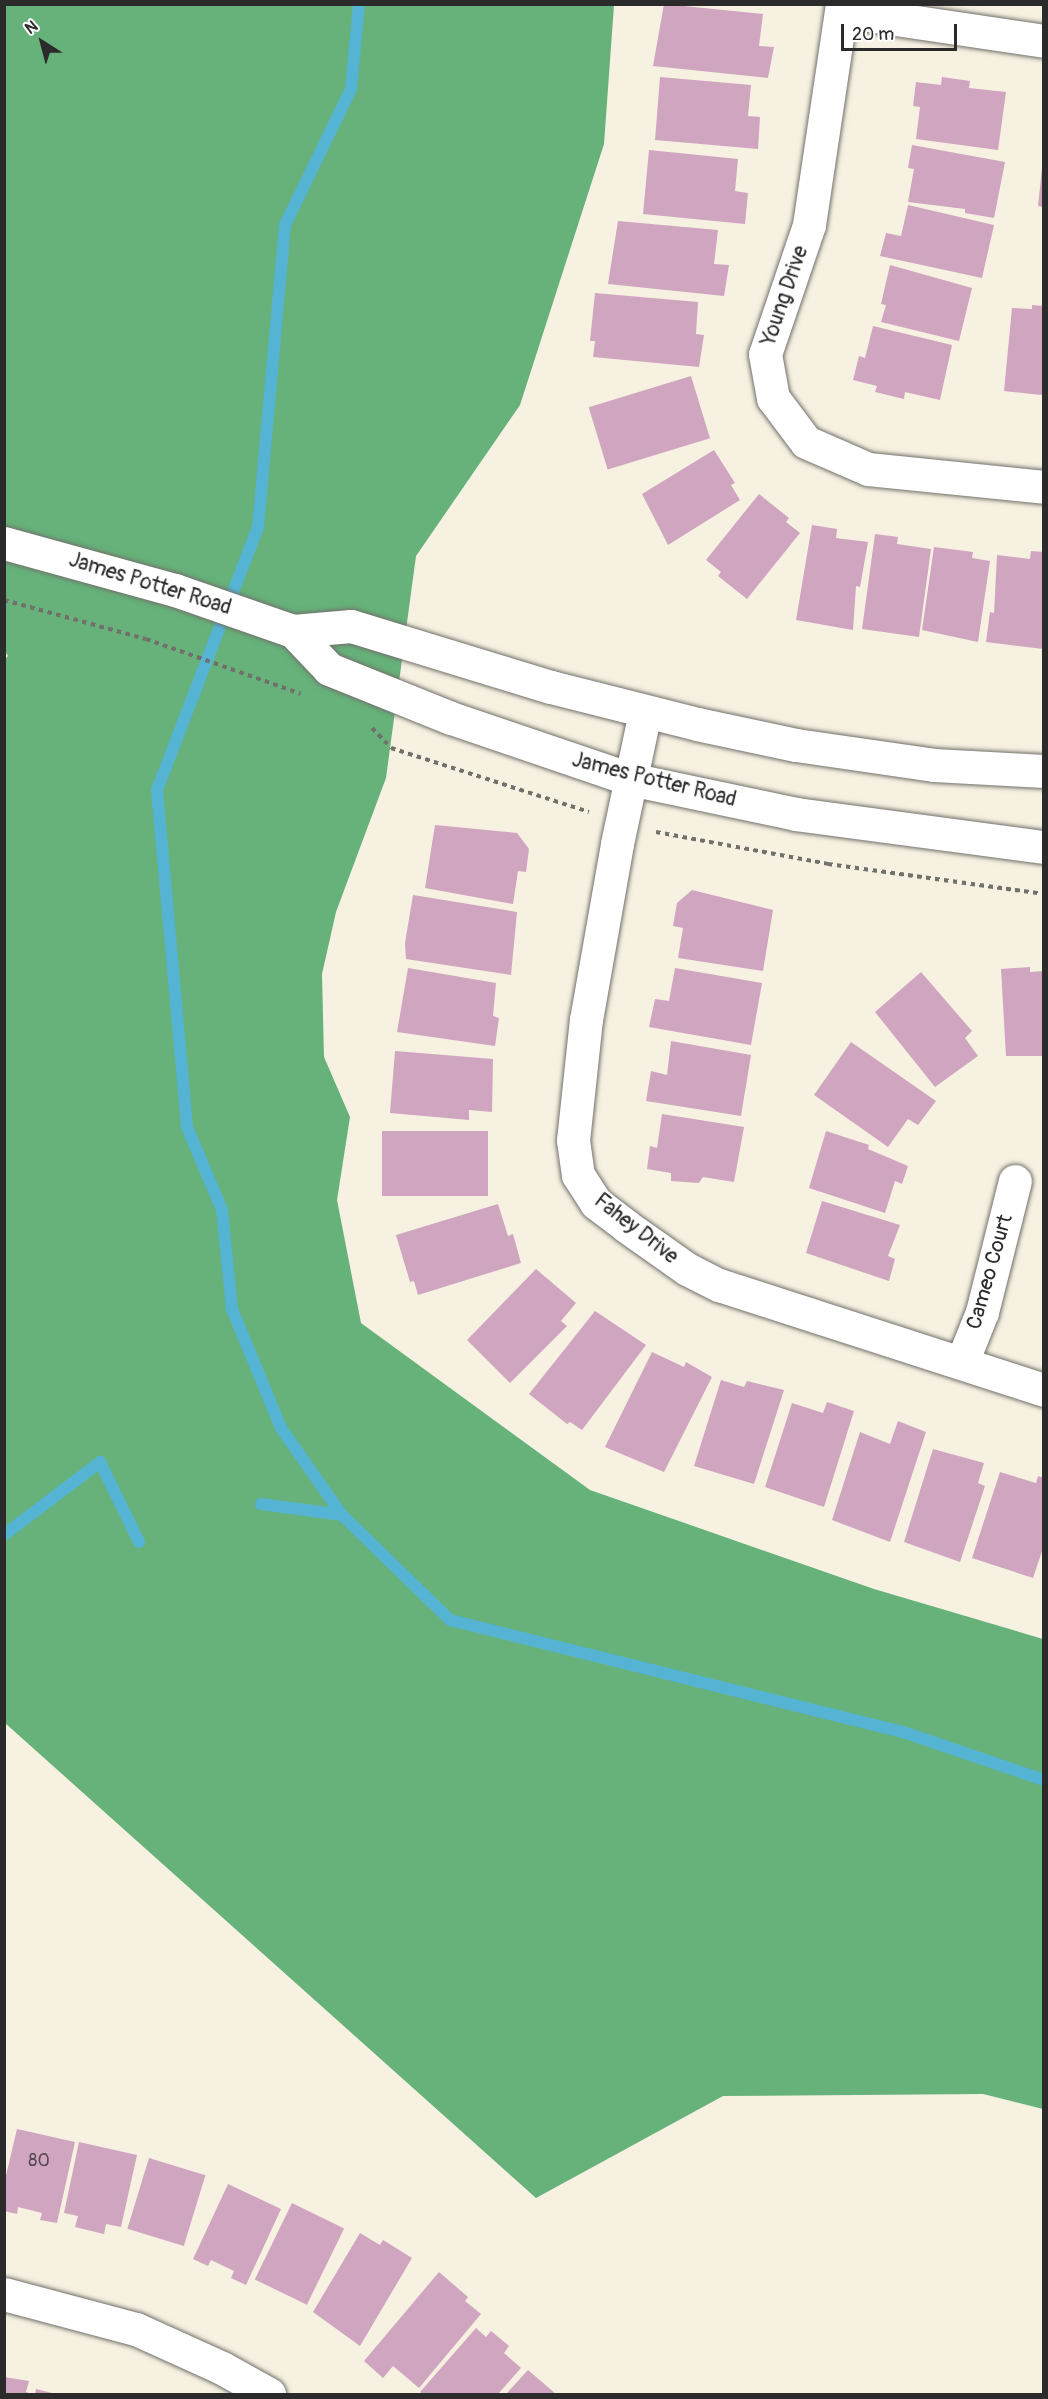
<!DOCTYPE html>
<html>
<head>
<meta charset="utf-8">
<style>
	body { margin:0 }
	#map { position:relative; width:1048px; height:2399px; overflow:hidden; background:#f6f1e1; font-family:Pangolin,sans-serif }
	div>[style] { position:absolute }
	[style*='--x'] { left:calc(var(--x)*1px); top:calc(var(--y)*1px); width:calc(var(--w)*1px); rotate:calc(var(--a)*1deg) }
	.forest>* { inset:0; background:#66b27a }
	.stream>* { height:12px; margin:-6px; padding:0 6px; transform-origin:6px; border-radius:6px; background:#55b4d4 }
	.building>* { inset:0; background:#d0a5c0; transform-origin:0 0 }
	.path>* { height:4px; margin-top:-2px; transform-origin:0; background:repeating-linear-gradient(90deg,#72706b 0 4.5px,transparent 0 9px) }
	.roads { filter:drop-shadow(0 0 2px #72706b) drop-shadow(0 0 2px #72706b) }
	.minor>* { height:33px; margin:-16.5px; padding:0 16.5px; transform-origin:16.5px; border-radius:16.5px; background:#fff }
	.major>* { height:33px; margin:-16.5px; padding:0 16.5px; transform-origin:16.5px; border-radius:16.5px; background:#fff }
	span { translate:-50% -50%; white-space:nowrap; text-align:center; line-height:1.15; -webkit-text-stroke:4.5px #fff; paint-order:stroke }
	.number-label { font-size:18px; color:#544a50 }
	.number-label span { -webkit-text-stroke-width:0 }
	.street-label { font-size:21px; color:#2b2b2b }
	.frame { position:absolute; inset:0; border:6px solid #2b2b2b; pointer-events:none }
	.north { position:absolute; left:12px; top:12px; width:60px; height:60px; -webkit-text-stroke:4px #fff; paint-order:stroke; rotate:324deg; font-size:16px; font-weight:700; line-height:24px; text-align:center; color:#2b2b2b }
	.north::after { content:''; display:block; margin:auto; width:21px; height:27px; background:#2b2b2b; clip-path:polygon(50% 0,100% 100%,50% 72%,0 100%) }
	.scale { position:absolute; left:841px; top:24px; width:116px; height:27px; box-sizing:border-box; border:3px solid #2b2b2b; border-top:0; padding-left:8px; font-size:18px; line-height:21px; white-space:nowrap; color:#2b2b2b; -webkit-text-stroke:4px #fff; paint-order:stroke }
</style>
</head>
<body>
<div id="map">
	<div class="forest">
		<i style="clip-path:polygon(5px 5px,614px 5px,604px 144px,520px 405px,416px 556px,386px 778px,336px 912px,322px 974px,324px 1057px,350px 1117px,337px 1200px,361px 1323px,590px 1490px,874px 1589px,1043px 1639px,1043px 2109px,983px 2094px,723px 2096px,536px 2198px,5px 1723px,4px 660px,8px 656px,4px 650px)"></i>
	</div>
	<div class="stream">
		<i style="--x:359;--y:4;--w:85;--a:95.4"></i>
		<i style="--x:351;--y:89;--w:151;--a:115.9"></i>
		<i style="--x:285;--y:225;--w:303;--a:95.1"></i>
		<i style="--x:258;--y:527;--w:282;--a:111"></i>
		<i style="--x:157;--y:790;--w:338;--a:84.9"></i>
		<i style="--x:187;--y:1127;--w:90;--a:67.1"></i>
		<i style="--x:222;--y:1210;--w:100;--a:84.2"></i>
		<i style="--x:232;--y:1309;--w:129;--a:67.6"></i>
		<i style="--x:281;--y:1428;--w:106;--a:55"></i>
		<i style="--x:342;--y:1515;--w:151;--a:44.2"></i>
		<i style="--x:450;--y:1620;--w:467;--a:13.9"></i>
		<i style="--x:903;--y:1732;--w:149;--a:18.8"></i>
		<i style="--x:261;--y:1504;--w:82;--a:7.7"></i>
		<i style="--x:4;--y:1535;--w:121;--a:-37.2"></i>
		<i style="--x:100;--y:1462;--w:89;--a:64"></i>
	</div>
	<div class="building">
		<i style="clip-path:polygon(664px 4px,763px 14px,759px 46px,774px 47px,768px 78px,653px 66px)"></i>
		<i style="clip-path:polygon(660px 77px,751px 85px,748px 116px,760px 117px,758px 149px,655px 140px)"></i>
		<i style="clip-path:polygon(942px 77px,970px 81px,969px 88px,1006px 92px,998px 150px,916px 139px,920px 107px,913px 106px,916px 82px,941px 85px)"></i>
		<i style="clip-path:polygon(912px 145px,1005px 162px,994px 218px,965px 213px,965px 209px,908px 202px,914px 169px,908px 168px)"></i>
		<i style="clip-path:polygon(649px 150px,738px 159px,735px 191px,748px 193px,745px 224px,643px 214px)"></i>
		<i style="clip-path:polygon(1042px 168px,1044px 168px,1044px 207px,1038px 206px)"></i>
		<i style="clip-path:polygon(908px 205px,994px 225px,982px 278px,880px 256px,886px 233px,901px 236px)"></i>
		<i style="clip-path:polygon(618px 221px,718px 230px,714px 264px,729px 265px,724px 296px,608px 284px)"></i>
		<i style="clip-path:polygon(890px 265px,972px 288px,959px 341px,881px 322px,886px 305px,881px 304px)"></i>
		<i style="clip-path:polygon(595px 293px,698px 302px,696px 334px,704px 335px,699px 367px,593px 357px,595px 341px,590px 341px)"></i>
		<i style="clip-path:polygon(1032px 305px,1044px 306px,1044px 391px,1041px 395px,1004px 391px,1012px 308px,1032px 309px)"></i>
		<i style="clip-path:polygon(873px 326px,952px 345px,940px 400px,905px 392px,904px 399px,875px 392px,877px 386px,853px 380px,859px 356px,865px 358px)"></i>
		<i style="left:691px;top:376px;width:65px;height:107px;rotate:73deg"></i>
		<i style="clip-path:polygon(714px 450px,735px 483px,731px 485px,740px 500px,668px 545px,642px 494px)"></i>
		<i style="clip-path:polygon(759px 494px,789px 518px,786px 522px,800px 533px,747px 599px,718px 576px,721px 572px,706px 560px)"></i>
		<i style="clip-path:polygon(812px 525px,837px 529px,836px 538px,868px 542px,860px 587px,856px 586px,853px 630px,796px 620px)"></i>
		<i style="clip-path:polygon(875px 534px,898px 537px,897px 544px,931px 549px,919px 637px,862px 629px)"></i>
		<i style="clip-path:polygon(934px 547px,973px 552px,972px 558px,990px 561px,978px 642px,922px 630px)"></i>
		<i style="clip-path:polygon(1031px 551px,1044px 552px,1043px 649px,986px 642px,990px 612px,994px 613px,997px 555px,1030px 559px)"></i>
		<i style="clip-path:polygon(435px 825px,517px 833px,529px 849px,526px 872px,518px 871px,513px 904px,425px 888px)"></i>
		<i style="clip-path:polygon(692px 890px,773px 910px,763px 971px,678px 958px,683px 928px,673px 926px,677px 903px)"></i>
		<i style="clip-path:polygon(413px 895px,517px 912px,511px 975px,406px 959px,405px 943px)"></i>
		<i style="clip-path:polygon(1030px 967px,1030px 972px,1044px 971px,1044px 1056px,1006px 1056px,1001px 969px)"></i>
		<i style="clip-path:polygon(408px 968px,496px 983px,493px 1016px,499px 1018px,495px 1046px,397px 1032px)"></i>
		<i style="clip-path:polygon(675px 968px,762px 983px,751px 1045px,649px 1027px,655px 999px,669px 1001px)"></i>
		<i style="clip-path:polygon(921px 972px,972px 1031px,965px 1038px,978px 1056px,935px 1087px,875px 1012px)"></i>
		<i style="clip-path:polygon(671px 1041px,751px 1055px,741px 1116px,646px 1101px,651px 1071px,667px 1075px)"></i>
		<i style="clip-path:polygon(851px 1042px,936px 1101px,918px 1125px,908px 1119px,888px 1147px,814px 1095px)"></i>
		<i style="clip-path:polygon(395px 1051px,493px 1059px,492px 1112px,469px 1110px,469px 1120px,390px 1113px)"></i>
		<i style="clip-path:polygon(662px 1114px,744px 1127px,734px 1182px,703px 1177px,699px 1183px,671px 1181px,671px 1173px,647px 1169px,650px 1146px,657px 1148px)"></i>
		<i style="left:382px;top:1131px;width:106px;height:65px"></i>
		<i style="clip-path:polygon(826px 1131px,869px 1145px,868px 1149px,908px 1166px,902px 1184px,895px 1181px,885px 1213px,809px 1188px)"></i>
		<i style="clip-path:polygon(822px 1201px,900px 1225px,888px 1256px,895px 1259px,889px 1281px,806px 1253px)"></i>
		<i style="clip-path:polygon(498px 1204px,508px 1236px,513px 1234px,521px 1263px,418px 1295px,414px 1281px,410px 1282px,396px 1235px)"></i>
		<i style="clip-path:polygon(536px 1269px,576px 1303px,561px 1321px,567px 1326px,510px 1383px,467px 1340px)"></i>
		<i style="clip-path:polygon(595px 1311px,646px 1345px,582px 1430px,570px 1422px,567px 1424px,529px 1394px)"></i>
		<i style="clip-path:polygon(652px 1352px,684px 1367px,686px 1362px,712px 1377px,664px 1472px,605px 1447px)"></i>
		<i style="clip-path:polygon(721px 1380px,744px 1387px,747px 1381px,784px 1390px,754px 1484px,694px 1466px)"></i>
		<i style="clip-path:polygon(827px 1402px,854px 1411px,824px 1507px,765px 1487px,792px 1403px,823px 1413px)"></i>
		<i style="clip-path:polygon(898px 1421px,926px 1432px,890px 1542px,832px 1520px,860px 1432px,890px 1444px)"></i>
		<i style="clip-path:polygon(933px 1449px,984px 1463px,978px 1483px,985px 1486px,960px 1562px,904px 1542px)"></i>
		<i style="clip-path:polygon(1000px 1472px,1036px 1483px,1038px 1476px,1044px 1478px,1044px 1545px,1033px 1578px,972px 1558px)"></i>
		<i style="clip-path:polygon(17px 2129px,75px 2142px,57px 2223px,40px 2220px,42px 2213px,18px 2207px,17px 2214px,4px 2211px,4px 2184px)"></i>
		<i style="clip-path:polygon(79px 2142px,137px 2155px,121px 2227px,106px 2224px,104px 2234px,75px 2227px,78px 2216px,64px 2213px)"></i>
		<i style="left:149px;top:2158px;width:59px;height:74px;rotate:17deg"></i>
		<i style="clip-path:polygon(228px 2184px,281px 2209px,246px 2285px,231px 2278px,234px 2271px,211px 2260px,208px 2266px,193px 2259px)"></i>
		<i style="left:292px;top:2203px;width:58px;height:85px;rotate:26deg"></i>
		<i style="clip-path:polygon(360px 2233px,380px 2245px,383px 2240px,412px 2258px,360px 2346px,313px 2312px)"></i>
		<i style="clip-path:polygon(439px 2272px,468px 2297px,465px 2301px,481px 2314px,419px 2388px,393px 2366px,383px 2378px,364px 2361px)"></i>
		<i style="clip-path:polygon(476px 2328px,486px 2337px,491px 2331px,509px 2346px,504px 2353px,521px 2368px,498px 2394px,423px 2394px,420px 2392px)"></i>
		<i style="clip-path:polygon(528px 2370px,556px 2394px,506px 2394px)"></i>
		<i style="clip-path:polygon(4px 2377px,29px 2381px,26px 2392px,32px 2394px,4px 2394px)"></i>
		<i style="clip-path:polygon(36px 2389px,56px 2394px,35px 2394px)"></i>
	</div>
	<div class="path">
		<i style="--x:4;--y:600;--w:147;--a:15.4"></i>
		<i style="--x:146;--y:639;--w:164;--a:19.5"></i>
		<i style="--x:372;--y:728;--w:28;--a:46"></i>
		<i style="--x:391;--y:748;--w:208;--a:17.9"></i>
		<i style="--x:656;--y:832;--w:175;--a:10.5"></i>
		<i style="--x:828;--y:864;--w:218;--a:7.9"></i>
	</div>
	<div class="roads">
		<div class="minor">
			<i style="--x:842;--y:4;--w:223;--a:98.5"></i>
			<i style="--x:809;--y:225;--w:136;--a:108.8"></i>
			<i style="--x:765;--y:354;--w:45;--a:79.7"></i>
			<i style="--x:773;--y:398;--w:55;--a:53.1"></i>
			<i style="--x:806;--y:442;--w:68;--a:23.5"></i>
			<i style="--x:868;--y:469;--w:177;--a:5.8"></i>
			<i style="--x:842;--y:11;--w:204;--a:8.4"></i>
			<i style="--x:645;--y:712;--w:135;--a:102"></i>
			<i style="--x:617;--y:844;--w:178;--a:100"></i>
			<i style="--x:586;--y:1019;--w:122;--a:96.1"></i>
			<i style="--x:573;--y:1140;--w:35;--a:82"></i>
			<i style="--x:578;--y:1175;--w:33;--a:57"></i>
			<i style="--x:596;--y:1203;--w:38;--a:37"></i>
			<i style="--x:626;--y:1226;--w:75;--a:35.2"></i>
			<i style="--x:687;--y:1269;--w:36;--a:27"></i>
			<i style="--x:719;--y:1285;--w:342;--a:17.9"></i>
			<i style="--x:962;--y:1362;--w:54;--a:-68.2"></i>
			<i style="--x:982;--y:1312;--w:135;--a:-75.9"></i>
			<i style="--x:4;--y:2294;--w:137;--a:14.9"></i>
			<i style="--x:136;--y:2329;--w:94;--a:24.4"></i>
			<i style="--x:222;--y:2368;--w:54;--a:29"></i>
		</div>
		<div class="major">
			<i style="--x:4;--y:543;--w:177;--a:15.4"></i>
			<i style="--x:175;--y:590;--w:125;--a:19.2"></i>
			<i style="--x:293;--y:631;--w:58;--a:-4.9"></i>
			<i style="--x:351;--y:626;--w:209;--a:17"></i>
			<i style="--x:551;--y:687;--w:151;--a:14.2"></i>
			<i style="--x:697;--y:724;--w:101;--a:12"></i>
			<i style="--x:796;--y:745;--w:139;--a:8.2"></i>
			<i style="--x:934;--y:765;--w:110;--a:3.1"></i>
			<i style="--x:293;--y:631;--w:52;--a:46.5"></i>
			<i style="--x:329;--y:669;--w:131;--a:21.9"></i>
			<i style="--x:451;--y:718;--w:189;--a:18.8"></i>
			<i style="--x:630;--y:779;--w:170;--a:11.9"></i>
			<i style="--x:796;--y:814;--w:250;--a:7.6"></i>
		</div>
	</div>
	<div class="number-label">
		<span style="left:39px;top:2161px">80</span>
	</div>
	<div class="street-label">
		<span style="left:785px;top:296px;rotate:-71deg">Young Drive</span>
		<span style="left:150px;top:584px;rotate:17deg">James Potter Road</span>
		<span style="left:654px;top:780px;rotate:14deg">James Potter Road</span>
		<span style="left:636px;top:1229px;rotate:38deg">Fahey Drive</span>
		<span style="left:990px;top:1272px;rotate:-74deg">Cameo Court</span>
	</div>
	<div class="frame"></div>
	<div class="north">N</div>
	<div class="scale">20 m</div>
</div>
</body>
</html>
